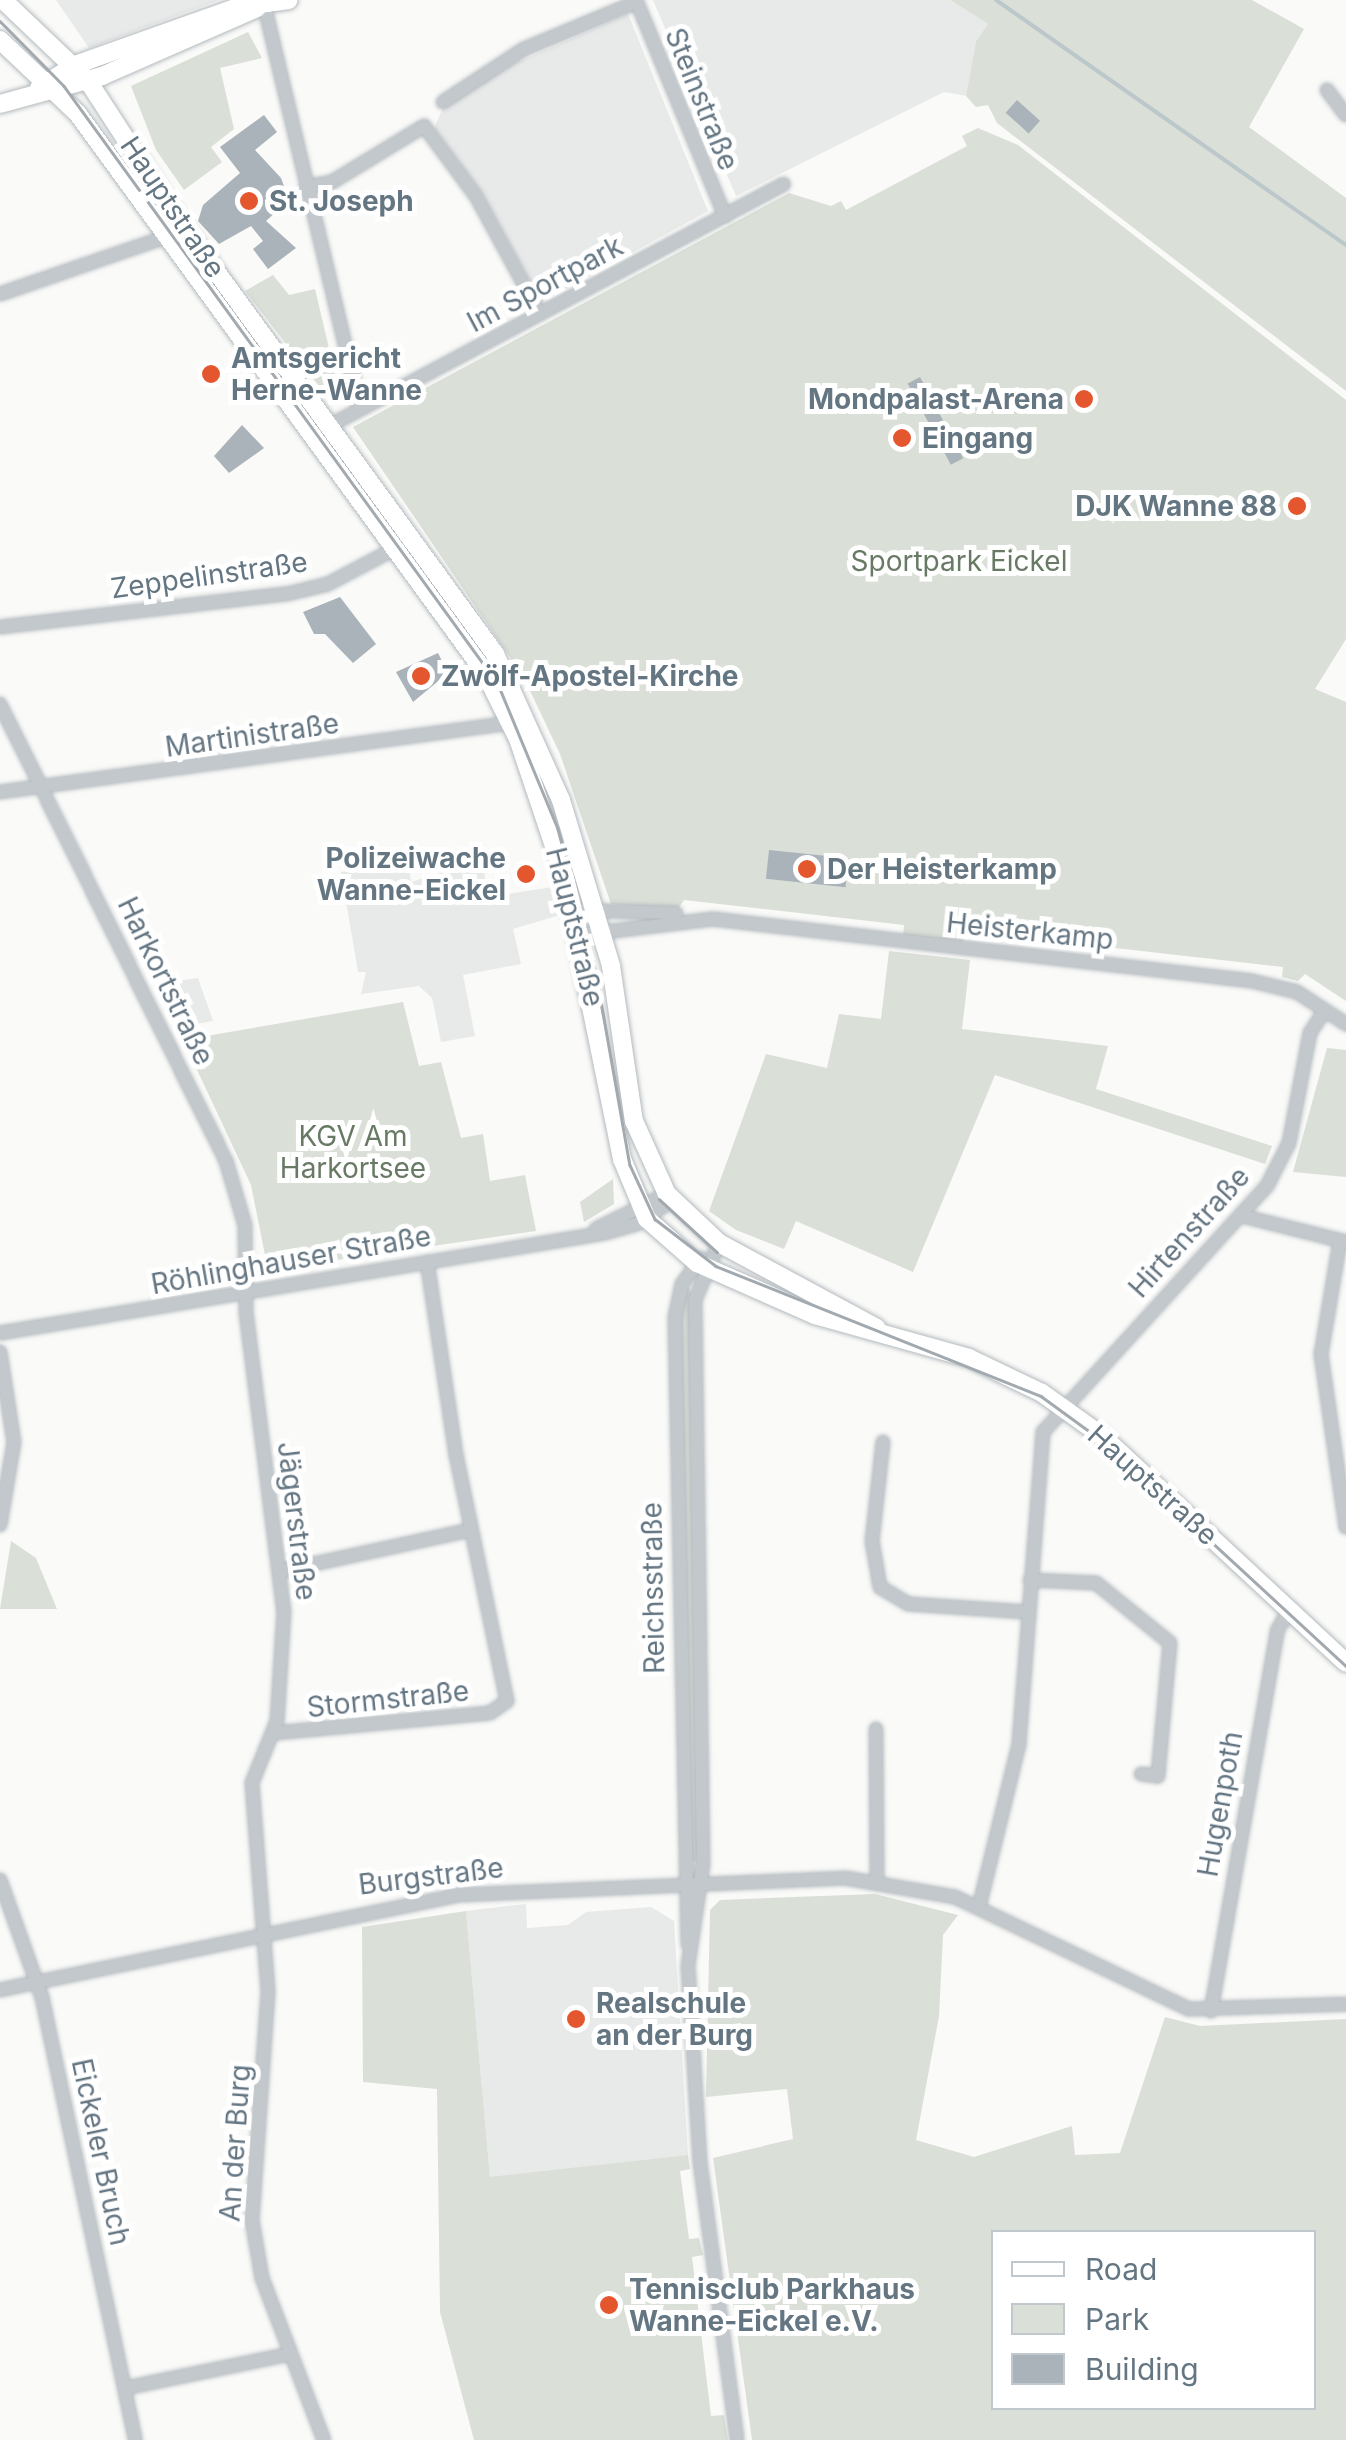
<!DOCTYPE html>
<html>
<head>
<meta charset="utf-8">
<style>
	body { margin:0 }
	#map { position:relative; width:1346px; height:2440px; overflow:hidden; background:#fafaf8; font-family:Inter,sans-serif }
	div>[style] { position:absolute }
	[style*='--x'] { left:calc(var(--x)*1px); top:calc(var(--y)*1px); width:calc(var(--w)*1px); rotate:calc(var(--a)*1deg) }
	.built>* { inset:0; background:#e8e9e9 }
	.green>* { inset:0; background:#dadfd7 }
	.stream>* { height:4px; margin:-2px; padding:0 2px; transform-origin:2px; border-radius:2px; background:#bbc7cb }
	.building>* { inset:0; background:#aab3b9; transform-origin:0 0 }
	.roads { filter:drop-shadow(0 0 2px #b3babf) drop-shadow(0 0 2px #b3babf) }
	.street>* { height:12px; margin:-6px; padding:0 6px; transform-origin:6px; border-radius:6px; background:#c3c8cc }
	.secondary>* { height:18px; margin:-9px; padding:0 9px; transform-origin:9px; border-radius:9px; background:#fff }
	.tram>* { height:2.5px; margin:-1.25px; padding:0 1.25px; transform-origin:1.25px; border-radius:1.25px; background:#a2aab0 }
	.dots>* { width:28px; height:28px; translate:-50% -50%; box-sizing:border-box; border:5px solid #fff; border-radius:50% }
	span { translate:-50% -50%; white-space:nowrap; text-align:center; line-height:1.15; -webkit-text-stroke:10px #fff; paint-order:stroke }
	.street-label { font-size:28px; color:#657683 }
	.poi-label { font-size:28px; color:#657683; font-weight:700 }
	.left { translate:0 -50%; text-align:left }
	.right { translate:-100% -50%; text-align:right }
	.park-label { font-size:28px; color:#687a64 }
	.legend { position:absolute; left:991px; top:2230px; width:325px; height:180px; box-sizing:border-box; background:#fff; border:2px solid #c1c8cd; margin:0; padding:12px 18px; list-style:none; font-size:30px; color:#657683 }
	.legend li { display:flex; align-items:center; gap:20px; height:50px }
	.legend b { width:50px; border:2px solid #c1c8cd }
</style>
</head>
<body>
<div id="map">
	<div class="built">
		<i style="clip-path:polygon(56px 0,219px 0,89px 48px)"></i>
		<i style="clip-path:polygon(653px 0,950px 0,988px 24px,976px 41px,966px 96px,944px 92px,736px 196px)"></i>
		<i style="clip-path:polygon(628px 14px,708px 211px,542px 302px,483px 194px,434px 128px,445px 103px,490px 74px)"></i>
		<i style="clip-path:polygon(408px 861px,411px 882px,446px 871px,484px 872px,488px 897px,552px 887px,560px 915px,513px 929px,521px 964px,463px 975px,475px 1036px,441px 1042px,432px 998px,419px 986px,361px 994px,366px 972px,358px 972px,341px 872px)"></i>
		<i style="clip-path:polygon(198px 978px,213px 1021px,178px 1027px,156px 984px)"></i>
		<i style="clip-path:polygon(526px 1904px,527px 1928px,568px 1925px,586px 1912px,651px 1907px,674px 1921px,688px 2155px,490px 2178px,466px 1911px)"></i>
	</div>
	<div class="green">
		<i style="clip-path:polygon(950px 0,1252px 0,1304px 29px,1249px 127px,1346px 198px,1346px 391px,997px 123px,988px 105px,976px 107px,966px 96px,976px 41px,988px 24px)"></i>
		<i style="clip-path:polygon(248px 32px,262px 58px,220px 68px,234px 129px,211px 147px,222px 162px,184px 190px,156px 150px,131px 86px)"></i>
		<i style="clip-path:polygon(978px 128px,1018px 145px,1346px 400px,1346px 639px,1315px 689px,1346px 702px,1346px 1001px,1305px 974px,1298px 981px,1282px 977px,1283px 967px,965px 931px,963px 942px,903px 936px,904px 925px,684px 900px,678px 909px,611px 904px,560px 754px,524px 678px,353px 427px,789px 193px,831px 206px,841px 201px,846px 210px,967px 146px,962px 136px)"></i>
		<i style="clip-path:polygon(273px 275px,289px 295px,315px 289px,340px 395px,333px 404px,245px 291px)"></i>
		<i style="clip-path:polygon(889px 951px,970px 960px,962px 1029px,1108px 1046px,1096px 1089px,1272px 1146px,1265px 1164px,995px 1075px,913px 1272px,796px 1221px,784px 1249px,736px 1230px,709px 1211px,766px 1054px,827px 1068px,839px 1014px,881px 1019px)"></i>
		<i style="clip-path:polygon(403px 1002px,419px 1066px,441px 1062px,461px 1138px,483px 1134px,490px 1181px,525px 1175px,536px 1231px,268px 1270px,251px 1185px,183px 1040px)"></i>
		<i style="clip-path:polygon(1327px 1048px,1346px 1050px,1346px 1177px,1293px 1172px)"></i>
		<i style="clip-path:polygon(613px 1179px,614px 1204px,584px 1222px,580px 1202px)"></i>
		<i style="clip-path:polygon(688px 1286px,691px 1293px,699px 1861px,688px 1861px,680px 1309px)"></i>
		<i style="clip-path:polygon(11px 1541px,36px 1558px,57px 1609px,0 1609px)"></i>
		<i style="clip-path:polygon(evenodd,875px 1894px,958px 1915px,943px 1935px,939px 2016px,916px 2140px,974px 2157px,1072px 2126px,1075px 2155px,1120px 2153px,1165px 2017px,1200px 2026px,1346px 2019px,1346px 2440px,752px 2440px,713px 2158px,793px 2139px,787px 2089px,706px 2097px,710px 1910px,720px 1900px,875px 1894px,994px 2232px,1314px 2232px,1314px 2408px,994px 2408px,994px 2232px)"></i>
		<i style="clip-path:polygon(466px 1911px,490px 2177px,688px 2155px,690px 2169px,680px 2171px,689px 2239px,699px 2238px,703px 2255px,692px 2257px,711px 2416px,724px 2415px,728px 2440px,474px 2440px,440px 2312px,437px 2089px,363px 2082px,362px 1927px)"></i>
	</div>
	<div class="stream">
		<i style="--x:996;--y:0;--w:427;--a:35"></i>
	</div>
	<div class="building">
		<i style="left:1017px;top:100px;width:31px;height:17px;rotate:42deg"></i>
		<i style="clip-path:polygon(264px 115px,277px 132px,255px 150px,281px 178px,289px 200px,266px 221px,296px 248px,268px 269px,253px 249px,263px 241px,251px 226px,219px 244px,198px 221px,203px 205px,240px 173px,220px 147px)"></i>
		<i style="left:920px;top:377px;width:92px;height:14px;rotate:62deg"></i>
		<i style="clip-path:polygon(242px 425px,264px 448px,229px 473px,214px 456px)"></i>
		<i style="clip-path:polygon(340px 597px,376px 644px,353px 663px,325px 634px,314px 634px,303px 612px)"></i>
		<i style="clip-path:polygon(438px 653px,448px 673px,413px 702px,396px 672px)"></i>
		<i style="left:769px;top:850px;width:80px;height:29px;rotate:6deg"></i>
	</div>
	<div class="roads">
		<div class="street">
			<i style="--x:263;--y:0;--w:418;--a:76.6"></i>
			<i style="--x:636;--y:0;--w:234;--a:67.6"></i>
			<i style="--x:1327;--y:90;--w:31;--a:53"></i>
			<i style="--x:443;--y:102;--w:97;--a:-33.2"></i>
			<i style="--x:524;--y:49;--w:122;--a:-22.6"></i>
			<i style="--x:306;--y:187;--w:26;--a:-11"></i>
			<i style="--x:332;--y:182;--w:108;--a:-31.3"></i>
			<i style="--x:424;--y:126;--w:87;--a:53.4"></i>
			<i style="--x:476;--y:196;--w:134;--a:61.5"></i>
			<i style="--x:0;--y:294;--w:178;--a:-19"></i>
			<i style="--x:329;--y:426;--w:515;--a:-28.01"></i>
			<i style="--x:0;--y:627;--w:289;--a:-6.6"></i>
			<i style="--x:287;--y:594;--w:42;--a:-13.7"></i>
			<i style="--x:328;--y:584;--w:81;--a:-27.8"></i>
			<i style="--x:0;--y:704;--w:510;--a:63.69"></i>
			<i style="--x:226;--y:1161;--w:67;--a:73.5"></i>
			<i style="--x:245;--y:1225;--w:87;--a:89.3"></i>
			<i style="--x:246;--y:1312;--w:301;--a:82.8"></i>
			<i style="--x:284;--y:1611;--w:110;--a:93.6"></i>
			<i style="--x:277;--y:1721;--w:67;--a:112"></i>
			<i style="--x:252;--y:1783;--w:210;--a:85.6"></i>
			<i style="--x:268;--y:1992;--w:229;--a:94"></i>
			<i style="--x:252;--y:2220;--w:59;--a:80.2"></i>
			<i style="--x:262;--y:2278;--w:173;--a:69.1"></i>
			<i style="--x:0;--y:792;--w:515;--a:-7.7"></i>
			<i style="--x:573;--y:910;--w:103;--a:1.7"></i>
			<i style="--x:579;--y:935;--w:135;--a:-6.8"></i>
			<i style="--x:713;--y:919;--w:543;--a:6.56"></i>
			<i style="--x:1252;--y:981;--w:46;--a:13.7"></i>
			<i style="--x:1297;--y:992;--w:59;--a:33.1"></i>
			<i style="--x:1242;--y:1216;--w:107;--a:14"></i>
			<i style="--x:596;--y:1229;--w:79;--a:-26.2"></i>
			<i style="--x:1340;--y:1241;--w:115;--a:99.5"></i>
			<i style="--x:1321;--y:1354;--w:175;--a:81.8"></i>
			<i style="--x:719;--y:1243;--w:62;--a:112.8"></i>
			<i style="--x:695;--y:1300;--w:564;--a:89.19"></i>
			<i style="--x:703;--y:1864;--w:103;--a:98.4"></i>
			<i style="--x:688;--y:1966;--w:196;--a:86.5"></i>
			<i style="--x:700;--y:2162;--w:280;--a:82.4"></i>
			<i style="--x:0;--y:1333;--w:613;--a:-9.39"></i>
			<i style="--x:605;--y:1233;--w:33;--a:-16"></i>
			<i style="--x:637;--y:1224;--w:41;--a:-34.1"></i>
			<i style="--x:0;--y:1352;--w:91;--a:81.2"></i>
			<i style="--x:14;--y:1442;--w:84;--a:99.6"></i>
			<i style="--x:883;--y:1442;--w:100;--a:96.3"></i>
			<i style="--x:872;--y:1541;--w:47;--a:80.1"></i>
			<i style="--x:880;--y:1587;--w:33;--a:31"></i>
			<i style="--x:908;--y:1604;--w:120;--a:3.8"></i>
			<i style="--x:281;--y:1571;--w:194;--a:-12.2"></i>
			<i style="--x:1030;--y:1580;--w:66;--a:2.6"></i>
			<i style="--x:1096;--y:1583;--w:95;--a:39"></i>
			<i style="--x:1170;--y:1643;--w:134;--a:95.2"></i>
			<i style="--x:1158;--y:1776;--w:17;--a:-173"></i>
			<i style="--x:876;--y:1729;--w:151;--a:89.6"></i>
			<i style="--x:274;--y:1733;--w:217;--a:-5.3"></i>
			<i style="--x:490;--y:1713;--w:21;--a:-35"></i>
			<i style="--x:507;--y:1701;--w:251;--a:-101.7"></i>
			<i style="--x:456;--y:1455;--w:195;--a:-98.5"></i>
			<i style="--x:0;--y:1880;--w:124;--a:70.3"></i>
			<i style="--x:42;--y:1997;--w:453;--a:78.1"></i>
			<i style="--x:979;--y:1907;--w:168;--a:-76.2"></i>
			<i style="--x:1019;--y:1744;--w:313;--a:-85.6"></i>
			<i style="--x:1043;--y:1432;--w:333;--a:-47.7"></i>
			<i style="--x:1267;--y:1186;--w:48;--a:-62.9"></i>
			<i style="--x:1289;--y:1143;--w:112;--a:-79.2"></i>
			<i style="--x:1310;--y:1033;--w:27;--a:-57"></i>
			<i style="--x:688;--y:1944;--w:627;--a:-91.19"></i>
			<i style="--x:675;--y:1317;--w:34;--a:-78"></i>
			<i style="--x:682;--y:1284;--w:32;--a:-54"></i>
			<i style="--x:0;--y:1990;--w:468;--a:-11.7"></i>
			<i style="--x:458;--y:1895;--w:387;--a:-2.5"></i>
			<i style="--x:845;--y:1878;--w:112;--a:9.8"></i>
			<i style="--x:955;--y:1897;--w:259;--a:25.6"></i>
			<i style="--x:1189;--y:2009;--w:157;--a:-1.8"></i>
			<i style="--x:1211;--y:2011;--w:386;--a:-80.1"></i>
			<i style="--x:1277;--y:1631;--w:24;--a:-60"></i>
			<i style="--x:126;--y:2388;--w:167;--a:-11.7"></i>
		</div>
		<div class="secondary">
			<i style="--x:3;--y:0;--w:117;--a:43.6"></i>
			<i style="--x:88;--y:81;--w:160;--a:57"></i>
			<i style="--x:175;--y:215;--w:543;--a:53.91"></i>
			<i style="--x:495;--y:654;--w:160;--a:65.7"></i>
			<i style="--x:561;--y:800;--w:173;--a:73.2"></i>
			<i style="--x:611;--y:966;--w:157;--a:81.6"></i>
			<i style="--x:634;--y:1121;--w:80;--a:65.7"></i>
			<i style="--x:667;--y:1194;--w:71;--a:43.3"></i>
			<i style="--x:719;--y:1243;--w:179;--a:28.3"></i>
			<i style="--x:0;--y:40;--w:108;--a:43.5"></i>
			<i style="--x:78;--y:114;--w:689;--a:53.91"></i>
			<i style="--x:484;--y:671;--w:76;--a:63.4"></i>
			<i style="--x:518;--y:739;--w:148;--a:71.4"></i>
			<i style="--x:565;--y:879;--w:286;--a:78.5"></i>
			<i style="--x:622;--y:1159;--w:65;--a:67.4"></i>
			<i style="--x:647;--y:1219;--w:67;--a:41.3"></i>
			<i style="--x:697;--y:1263;--w:129;--a:23.8"></i>
			<i style="--x:815;--y:1315;--w:160;--a:15.6"></i>
			<i style="--x:969;--y:1358;--w:81;--a:25.6"></i>
			<i style="--x:1042;--y:1393;--w:74;--a:35.6"></i>
			<i style="--x:1102;--y:1436;--w:333;--a:42.9"></i>
			<i style="--x:39;--y:88;--w:43;--a:-32.6"></i>
			<i style="--x:75;--y:65;--w:173;--a:-19.6"></i>
			<i style="--x:238;--y:7;--w:51;--a:-7.8"></i>
			<i style="--x:0;--y:104;--w:106;--a:-15.4"></i>
			<i style="--x:102;--y:76;--w:169;--a:-23.7"></i>
		</div>
	</div>
	<div class="tram">
		<i style="--x:0;--y:21;--w:91;--a:45.4"></i>
		<i style="--x:64;--y:86;--w:739;--a:54.03"></i>
		<i style="--x:498;--y:684;--w:157;--a:67.5"></i>
		<i style="--x:558;--y:829;--w:149;--a:75.2"></i>
		<i style="--x:596;--y:973;--w:195;--a:80"></i>
		<i style="--x:630;--y:1165;--w:60;--a:65.2"></i>
		<i style="--x:655;--y:1219;--w:77;--a:37.6"></i>
		<i style="--x:716;--y:1266;--w:350;--a:21.8"></i>
		<i style="--x:1041;--y:1396;--w:73;--a:36.1"></i>
		<i style="--x:1100;--y:1439;--w:335;--a:42.7"></i>
		<i style="--x:659;--y:1199;--w:79;--a:42.4"></i>
	</div>
	<div class="dots">
		<i style="left:249px;top:201px;background:#e4572e"></i>
		<i style="left:211px;top:374px;background:#e4572e"></i>
		<i style="left:1084px;top:399px;background:#e4572e"></i>
		<i style="left:902px;top:438px;background:#e4572e"></i>
		<i style="left:1297px;top:506px;background:#e4572e"></i>
		<i style="left:421px;top:676px;background:#e4572e"></i>
		<i style="left:807px;top:869px;background:#e4572e"></i>
		<i style="left:526px;top:874px;background:#e4572e"></i>
		<i style="left:576px;top:2019px;background:#e4572e"></i>
		<i style="left:609px;top:2305px;background:#e4572e"></i>
	</div>
	<div class="street-label">
		<span style="left:702px;top:99px;rotate:68deg">Steinstraße</span>
		<span style="left:173px;top:207px;rotate:56deg">Hauptstraße</span>
		<span style="left:545px;top:284px;rotate:-28deg">Im Sportpark</span>
		<span style="left:209px;top:575px;rotate:-8deg">Zeppelinstraße</span>
		<span style="left:252px;top:735px;rotate:-8deg">Martinistraße</span>
		<span style="left:575px;top:927px;rotate:76deg">Hauptstraße</span>
		<span style="left:1030px;top:931px;rotate:6deg">Heisterkamp</span>
		<span style="left:166px;top:981px;rotate:64deg">Harkortstraße</span>
		<span style="left:1189px;top:1232px;rotate:-48deg">Hirtenstraße</span>
		<span style="left:291px;top:1260px;rotate:-10deg">Röhlinghauser Straße</span>
		<span style="left:1153px;top:1485px;rotate:42deg">Hauptstraße</span>
		<span style="left:297px;top:1521px;rotate:83deg">Jägerstraße</span>
		<span style="left:653px;top:1588px;rotate:-91deg">Reichsstraße</span>
		<span style="left:388px;top:1699px;rotate:-6deg">Stormstraße</span>
		<span style="left:1220px;top:1804px;rotate:-80deg">Hugenpoth</span>
		<span style="left:431px;top:1876px;rotate:-7deg">Burgstraße</span>
		<span style="left:235px;top:2143px;rotate:-86deg">An der Burg</span>
		<span style="left:101px;top:2152px;rotate:78deg">Eickeler Bruch</span>
	</div>
	<div class="poi-label">
		<span class="left" style="left:269px;top:201px">St. Joseph</span>
		<span class="left" style="left:231px;top:374px">Amtsgericht<br>Herne-Wanne</span>
		<span class="right" style="left:1064px;top:399px">Mondpalast-Arena</span>
		<span class="left" style="left:922px;top:438px">Eingang</span>
		<span class="right" style="left:1277px;top:506px">DJK Wanne 88</span>
		<span class="left" style="left:441px;top:676px">Zwölf-Apostel-Kirche</span>
		<span class="right" style="left:506px;top:874px">Polizeiwache<br>Wanne-Eickel</span>
		<span class="left" style="left:827px;top:869px">Der Heisterkamp</span>
		<span class="left" style="left:596px;top:2019px">Realschule<br>an der Burg</span>
		<span class="left" style="left:629px;top:2305px">Tennisclub Parkhaus<br>Wanne-Eickel e.V.</span>
	</div>
	<div class="park-label">
		<span style="left:959px;top:561px">Sportpark Eickel</span>
		<span style="left:353px;top:1152px">KGV Am<br>Harkortsee</span>
	</div>
	<ul class="legend">
	<li><b style="height:12px;background:#fff"></b>Road</li>
	<li><b style="height:28px;background:#dadfd7"></b>Park</li>
	<li><b style="height:28px;background:#aab3b9"></b>Building</li>
	</ul>
</div>
</body>
</html>
